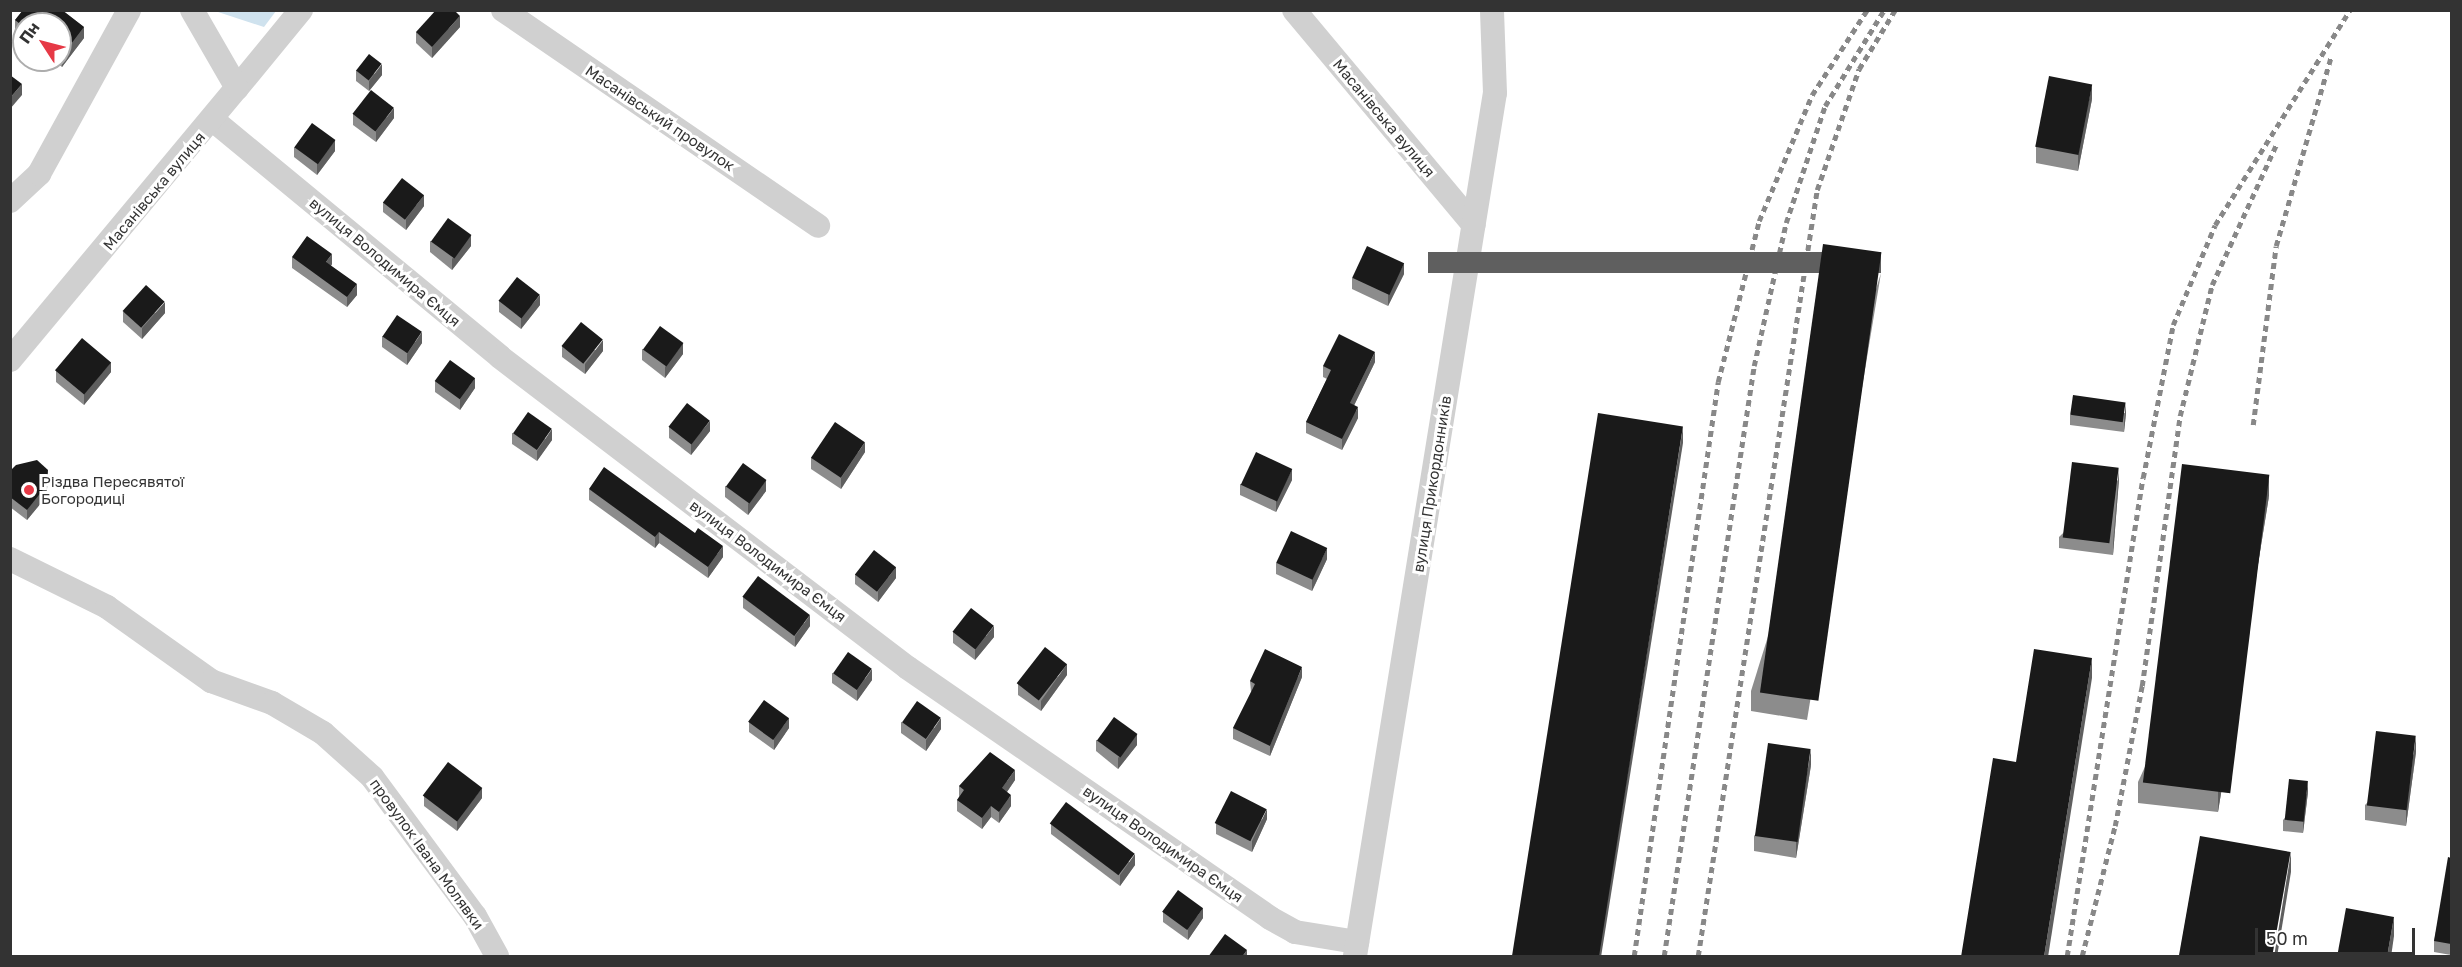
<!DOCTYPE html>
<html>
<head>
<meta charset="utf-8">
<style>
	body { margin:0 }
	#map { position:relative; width:2462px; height:967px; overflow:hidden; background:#fff; font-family:"Golos Text",sans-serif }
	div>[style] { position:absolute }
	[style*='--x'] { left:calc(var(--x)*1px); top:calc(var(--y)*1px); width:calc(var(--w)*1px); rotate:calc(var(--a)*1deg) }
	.water>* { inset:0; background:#cfe2ee }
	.minor>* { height:24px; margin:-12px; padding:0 12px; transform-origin:12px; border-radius:12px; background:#d0d0d0 }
	.rail>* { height:4.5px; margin-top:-2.25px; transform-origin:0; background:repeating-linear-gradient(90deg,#888 0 6px,transparent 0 10.5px) }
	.wall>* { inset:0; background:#8c8c8c }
	.shaded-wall>* { inset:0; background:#5f5f5f; transform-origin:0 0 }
	.building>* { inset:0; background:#1a1a1a; transform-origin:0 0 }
	.dots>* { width:16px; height:16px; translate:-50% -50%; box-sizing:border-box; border:3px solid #fff; border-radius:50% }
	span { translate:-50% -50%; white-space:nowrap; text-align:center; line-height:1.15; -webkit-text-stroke:6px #fff; paint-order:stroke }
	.street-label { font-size:15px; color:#333 }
	.poi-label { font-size:15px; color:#333 }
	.left { translate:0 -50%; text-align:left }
	.frame { position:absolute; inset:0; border:12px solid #333; pointer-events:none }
	.north { position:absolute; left:12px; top:12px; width:60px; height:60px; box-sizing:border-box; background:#fff; border:2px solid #adadad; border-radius:50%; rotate:306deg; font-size:16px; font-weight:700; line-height:24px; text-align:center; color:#333 }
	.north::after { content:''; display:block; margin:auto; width:21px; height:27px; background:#e63946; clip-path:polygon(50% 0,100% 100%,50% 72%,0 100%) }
	.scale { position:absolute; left:2255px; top:928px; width:160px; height:27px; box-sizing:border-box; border:3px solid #333; border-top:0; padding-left:8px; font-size:18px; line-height:21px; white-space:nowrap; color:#333; -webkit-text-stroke:4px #fff; paint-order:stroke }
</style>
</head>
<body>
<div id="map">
	<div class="water">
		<i style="clip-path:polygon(215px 11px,276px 11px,264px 27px)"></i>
	</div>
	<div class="minor">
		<i style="--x:503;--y:10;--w:382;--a:34.4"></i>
		<i style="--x:1294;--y:10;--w:280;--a:50.1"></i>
		<i style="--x:237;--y:88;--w:101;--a:-50.6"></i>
		<i style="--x:213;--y:120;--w:372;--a:39.5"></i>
		<i style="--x:500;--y:357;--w:513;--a:37.32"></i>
		<i style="--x:908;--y:668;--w:440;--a:34.6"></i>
		<i style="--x:1270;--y:918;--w:29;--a:29"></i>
		<i style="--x:1295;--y:932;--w:63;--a:9.2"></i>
		<i style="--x:10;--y:201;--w:40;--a:-43"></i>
		<i style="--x:39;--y:174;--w:187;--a:-61.2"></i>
		<i style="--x:10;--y:360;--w:354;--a:-50.2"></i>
		<i style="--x:237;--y:88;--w:90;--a:-120"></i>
		<i style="--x:10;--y:559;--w:108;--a:26.3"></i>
		<i style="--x:107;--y:607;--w:128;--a:35.4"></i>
		<i style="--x:211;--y:681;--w:65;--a:19.8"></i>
		<i style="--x:272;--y:703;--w:59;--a:30.5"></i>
		<i style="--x:323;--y:733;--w:66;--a:41.9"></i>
		<i style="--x:372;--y:777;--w:173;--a:53.5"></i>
		<i style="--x:475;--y:916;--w:46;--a:61.2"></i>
		<i style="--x:1355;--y:956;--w:874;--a:-80.79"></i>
		<i style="--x:1495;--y:93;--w:83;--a:-92.1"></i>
	</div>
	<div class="rail">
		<i style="--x:2253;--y:425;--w:180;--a:-82.7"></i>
		<i style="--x:2276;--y:246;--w:197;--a:-73.8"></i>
		<i style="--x:1634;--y:956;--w:580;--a:-81.67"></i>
		<i style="--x:1718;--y:382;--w:166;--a:-75.7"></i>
		<i style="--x:1759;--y:221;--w:137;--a:-67.2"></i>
		<i style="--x:1812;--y:95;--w:101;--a:-57.1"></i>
		<i style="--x:1664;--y:956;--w:597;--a:-81.33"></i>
		<i style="--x:1754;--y:366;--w:147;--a:-77.4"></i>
		<i style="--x:1786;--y:223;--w:123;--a:-71.6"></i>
		<i style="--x:1825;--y:106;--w:113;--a:-58.4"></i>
		<i style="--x:1698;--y:956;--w:775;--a:-81.17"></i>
		<i style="--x:1817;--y:190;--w:128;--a:-70.9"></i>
		<i style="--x:1859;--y:69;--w:69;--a:-58.6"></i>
		<i style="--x:2067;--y:956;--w:484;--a:-81"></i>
		<i style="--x:2143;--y:478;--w:156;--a:-78.9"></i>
		<i style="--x:2173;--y:325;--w:108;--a:-67.2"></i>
		<i style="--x:2215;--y:225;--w:254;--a:-57.9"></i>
		<i style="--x:2082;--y:956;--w:134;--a:-75.8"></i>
		<i style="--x:2115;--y:826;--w:143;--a:-79.1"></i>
		<i style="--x:2142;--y:686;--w:273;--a:-82"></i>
		<i style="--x:2180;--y:416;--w:135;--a:-76.3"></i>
		<i style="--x:2212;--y:285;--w:156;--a:-65.4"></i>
	</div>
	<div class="wall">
		<i style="clip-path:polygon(23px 10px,62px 10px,84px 27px,84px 38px,62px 67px,53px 60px,60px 60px,60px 24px,24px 24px,24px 37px,15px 31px,15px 20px)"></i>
		<i style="clip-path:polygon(460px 27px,432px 58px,416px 43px,416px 32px)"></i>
		<i style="clip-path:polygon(356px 70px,382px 75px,369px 91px,356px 81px)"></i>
		<i style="clip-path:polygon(2092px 99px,2078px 171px,2036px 163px,2036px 147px)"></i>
		<i style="clip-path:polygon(353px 114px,394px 118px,376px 142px,353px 125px)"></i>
		<i style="clip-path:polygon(294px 147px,335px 151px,317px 175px,294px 157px)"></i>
		<i style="clip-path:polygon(383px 202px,424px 206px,406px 230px,383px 212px)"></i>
		<i style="clip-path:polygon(430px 241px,471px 246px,452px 270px,430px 252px)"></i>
		<i style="clip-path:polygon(292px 257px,332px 264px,331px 266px,357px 295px,347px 307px,292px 268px)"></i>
		<i style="clip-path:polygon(1881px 273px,1807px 720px,1751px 711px,1751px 691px)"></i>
		<i style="clip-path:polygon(1404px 274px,1388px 306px,1352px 289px,1352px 278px)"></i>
		<i style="clip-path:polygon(499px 301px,540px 305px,521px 329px,499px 312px)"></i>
		<i style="clip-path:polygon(123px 312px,165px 313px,142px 339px,123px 322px)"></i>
		<i style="clip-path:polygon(382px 336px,422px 343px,407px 365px,382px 347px)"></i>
		<i style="clip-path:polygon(562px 346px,603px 351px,585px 374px,562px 357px)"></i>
		<i style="clip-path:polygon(642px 349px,683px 354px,665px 378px,642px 360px)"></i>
		<i style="clip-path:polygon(1375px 362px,1354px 405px,1358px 418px,1342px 450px,1306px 433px,1306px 422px,1327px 379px,1323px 377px,1323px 366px)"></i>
		<i style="clip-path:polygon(56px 371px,111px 372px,84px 405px,56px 382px)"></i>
		<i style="clip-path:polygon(435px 381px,475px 388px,460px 410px,435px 392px)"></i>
		<i style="clip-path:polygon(2126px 413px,2124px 432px,2070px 425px,2070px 415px)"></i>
		<i style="clip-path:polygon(669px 427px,710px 431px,691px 455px,669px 438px)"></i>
		<i style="clip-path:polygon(512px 433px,552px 440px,537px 461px,512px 444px)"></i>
		<i style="clip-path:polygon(865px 452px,841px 489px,811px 469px,811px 458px)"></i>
		<i style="clip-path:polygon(10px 471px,48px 481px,46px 497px,27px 520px,10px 507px)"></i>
		<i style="clip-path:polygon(2119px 479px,2113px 555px,2059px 548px,2059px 537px)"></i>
		<i style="clip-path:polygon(1292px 480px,1276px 512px,1240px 495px,1240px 484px)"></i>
		<i style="clip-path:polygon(725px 486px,766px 491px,748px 515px,725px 497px)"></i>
		<i style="clip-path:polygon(589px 489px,723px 557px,708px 578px,659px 543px,655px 548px,589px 500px)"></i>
		<i style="clip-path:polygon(2269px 496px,2218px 812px,2138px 803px,2138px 782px)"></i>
		<i style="clip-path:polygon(1327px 559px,1312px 591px,1276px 574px,1276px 563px)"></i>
		<i style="clip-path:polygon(855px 574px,896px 578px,878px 602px,855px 584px)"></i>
		<i style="clip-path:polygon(743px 597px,810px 626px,795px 647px,743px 608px)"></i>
		<i style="clip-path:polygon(953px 632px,994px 637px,975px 660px,953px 643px)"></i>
		<i style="clip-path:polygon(832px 673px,872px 680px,857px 701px,832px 683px)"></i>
		<i style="clip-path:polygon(1067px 675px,1041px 711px,1018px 695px,1018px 684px)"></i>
		<i style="clip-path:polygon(1302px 677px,1270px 756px,1233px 739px,1233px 728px,1251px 692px,1250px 681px)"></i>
		<i style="clip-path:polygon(749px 722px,789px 728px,774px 750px,749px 732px)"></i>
		<i style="clip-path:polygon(901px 722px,941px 729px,926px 751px,901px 733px)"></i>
		<i style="clip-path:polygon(1096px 740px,1137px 745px,1118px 769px,1096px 751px)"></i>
		<i style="clip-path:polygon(2416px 752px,2406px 826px,2365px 820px,2365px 805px)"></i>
		<i style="clip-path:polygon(1811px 765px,1796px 858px,1754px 851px,1754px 836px)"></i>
		<i style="clip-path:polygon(1015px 780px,1007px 792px,1011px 806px,999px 823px,991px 817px,982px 829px,957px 811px,957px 800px,959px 797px,959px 786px)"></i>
		<i style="clip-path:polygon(2308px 792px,2303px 833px,2283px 831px,2283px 820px)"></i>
		<i style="clip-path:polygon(424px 796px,482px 798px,457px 831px,424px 806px)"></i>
		<i style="clip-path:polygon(1267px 819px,1252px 852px,1216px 834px,1216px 824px)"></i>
		<i style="clip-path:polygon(1051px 824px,1135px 865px,1120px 886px,1051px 834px)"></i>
		<i style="clip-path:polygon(2451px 858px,2451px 955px,2434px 952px,2434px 941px)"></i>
		<i style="clip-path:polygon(1163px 912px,1203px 918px,1188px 940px,1163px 922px)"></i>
	</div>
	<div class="shaded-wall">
		<i style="clip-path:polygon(460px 16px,460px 27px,432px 58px,432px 47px)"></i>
		<i style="clip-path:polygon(84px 27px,84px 38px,62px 67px,62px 56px)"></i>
		<i style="clip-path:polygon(382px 64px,382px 75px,369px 91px,369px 81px)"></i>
		<i style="clip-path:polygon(22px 84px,22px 95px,10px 109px,10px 98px)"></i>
		<i style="clip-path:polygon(2092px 84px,2092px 99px,2078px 171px,2078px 155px)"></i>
		<i style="clip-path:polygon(394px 108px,394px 118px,376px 142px,376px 131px)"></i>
		<i style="clip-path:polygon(335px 140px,335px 151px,317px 175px,317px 164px)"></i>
		<i style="clip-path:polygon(424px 195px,424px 206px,406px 230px,406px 219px)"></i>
		<i style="clip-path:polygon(471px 235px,471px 246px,452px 270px,452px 259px)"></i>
		<i style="left:1881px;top:252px;width:21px;height:453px;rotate:90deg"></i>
		<i style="clip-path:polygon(332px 254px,332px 264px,326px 273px,326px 262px)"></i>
		<i style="clip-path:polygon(1404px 263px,1404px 274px,1388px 306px,1388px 295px)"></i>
		<i style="clip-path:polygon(357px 284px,357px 295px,347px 307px,347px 297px)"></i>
		<i style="clip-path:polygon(540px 295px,540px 305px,521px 329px,521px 318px)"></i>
		<i style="clip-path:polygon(165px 302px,165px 313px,142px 339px,142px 328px)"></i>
		<i style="clip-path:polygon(422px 332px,422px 343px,407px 365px,407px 354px)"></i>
		<i style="clip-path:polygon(603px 340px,603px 351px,585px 374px,585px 364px)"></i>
		<i style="clip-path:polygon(683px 343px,683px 354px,665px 378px,665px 367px)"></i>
		<i style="clip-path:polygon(1375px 352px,1375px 362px,1350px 414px,1350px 403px)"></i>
		<i style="clip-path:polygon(111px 362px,111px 372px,84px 405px,84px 394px)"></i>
		<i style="clip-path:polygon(475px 378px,475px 388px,460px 410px,460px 399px)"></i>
		<i style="clip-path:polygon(2126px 402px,2126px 413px,2124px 432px,2124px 422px)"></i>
		<i style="clip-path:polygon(1358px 407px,1358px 418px,1342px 450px,1342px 439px)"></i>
		<i style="clip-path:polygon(710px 421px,710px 431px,691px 455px,691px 444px)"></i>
		<i style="clip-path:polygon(1683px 427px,1683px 443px,1601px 957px,1598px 957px)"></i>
		<i style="clip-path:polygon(552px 429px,552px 440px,537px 461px,537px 451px)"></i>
		<i style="clip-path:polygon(865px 442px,865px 452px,841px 489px,841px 478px)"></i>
		<i style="clip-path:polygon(2119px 468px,2119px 479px,2113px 555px,2113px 544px)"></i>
		<i style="clip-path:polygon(1292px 469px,1292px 480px,1276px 512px,1276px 501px)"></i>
		<i style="clip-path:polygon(48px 470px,46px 497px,27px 520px,27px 510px)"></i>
		<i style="clip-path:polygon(2269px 475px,2269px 496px,2218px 812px,2218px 792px)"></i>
		<i style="clip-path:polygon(766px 480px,766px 491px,748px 515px,748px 504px)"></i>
		<i style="clip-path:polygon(659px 532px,659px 543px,655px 548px,655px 537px)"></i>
		<i style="clip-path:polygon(723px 546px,723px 557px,708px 578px,708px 567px)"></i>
		<i style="clip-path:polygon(1327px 548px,1327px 559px,1312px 591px,1312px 580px)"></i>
		<i style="clip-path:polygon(896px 567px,896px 578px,878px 602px,878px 591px)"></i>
		<i style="clip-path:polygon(810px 615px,810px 626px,795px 647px,795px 636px)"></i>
		<i style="clip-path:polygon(994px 626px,994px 637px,975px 660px,975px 650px)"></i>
		<i style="clip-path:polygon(2092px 658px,2092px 678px,2048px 957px,2044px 957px)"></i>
		<i style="clip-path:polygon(1067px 664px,1067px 675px,1041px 711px,1041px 701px)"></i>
		<i style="clip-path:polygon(1302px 667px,1302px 677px,1270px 756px,1270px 746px)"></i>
		<i style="clip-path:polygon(872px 669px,872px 680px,857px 701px,857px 690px)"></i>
		<i style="clip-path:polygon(789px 718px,789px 728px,774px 750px,774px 739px)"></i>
		<i style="clip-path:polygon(941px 718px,941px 729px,926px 751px,926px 740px)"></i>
		<i style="clip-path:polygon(1137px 734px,1137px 745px,1118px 769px,1118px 758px)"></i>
		<i style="clip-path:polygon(2416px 736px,2416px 752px,2406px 826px,2406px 810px)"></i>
		<i style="clip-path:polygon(1811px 749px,1811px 765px,1796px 858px,1796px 842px)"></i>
		<i style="clip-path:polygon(1015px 770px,1015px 780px,1002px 799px,1002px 788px)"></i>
		<i style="clip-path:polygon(2308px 781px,2308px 792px,2303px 833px,2303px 822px)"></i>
		<i style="clip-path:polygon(482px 788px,482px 798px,457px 831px,457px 820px)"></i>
		<i style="clip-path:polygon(1011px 795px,1011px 806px,999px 823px,999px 812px)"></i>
		<i style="clip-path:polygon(991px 806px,991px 817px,982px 829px,982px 818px)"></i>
		<i style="clip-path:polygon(1267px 809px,1267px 819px,1252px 852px,1252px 841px)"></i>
		<i style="clip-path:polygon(2291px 852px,2291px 872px,2277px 957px,2274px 957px)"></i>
		<i style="clip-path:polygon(1135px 854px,1135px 865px,1120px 886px,1120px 875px)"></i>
		<i style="clip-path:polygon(1203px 908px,1203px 918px,1188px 940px,1188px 929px)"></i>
		<i style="clip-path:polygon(2394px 917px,2394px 936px,2391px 957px,2387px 957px)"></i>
		<i style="clip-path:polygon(1247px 950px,1247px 957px,1242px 957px)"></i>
	</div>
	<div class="building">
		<i style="clip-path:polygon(23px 10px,62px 10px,84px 27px,62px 56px,60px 54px,60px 24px,24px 24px,24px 27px,15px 20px)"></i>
		<i style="clip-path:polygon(436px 10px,454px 10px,460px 16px,432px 47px,416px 32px)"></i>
		<i style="left:369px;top:54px;width:16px;height:21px;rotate:38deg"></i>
		<i style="clip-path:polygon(10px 75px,22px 84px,10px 98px)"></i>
		<i style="left:2049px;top:76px;width:44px;height:72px;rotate:11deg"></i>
		<i style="left:371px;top:90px;width:29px;height:30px;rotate:38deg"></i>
		<i style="left:312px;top:123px;width:29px;height:30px;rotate:36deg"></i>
		<i style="left:402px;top:178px;width:28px;height:31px;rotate:38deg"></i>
		<i style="left:448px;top:218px;width:29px;height:29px;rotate:36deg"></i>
		<i style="clip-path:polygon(307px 236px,332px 254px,326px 262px,357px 284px,347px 297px,292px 257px)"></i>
		<i style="left:1823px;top:244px;width:59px;height:453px;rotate:8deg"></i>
		<i style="left:1367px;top:246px;width:41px;height:35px;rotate:25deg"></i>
		<i style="left:517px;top:277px;width:29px;height:30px;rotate:38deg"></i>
		<i style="left:146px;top:285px;width:25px;height:35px;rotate:42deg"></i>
		<i style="left:397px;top:315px;width:30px;height:26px;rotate:34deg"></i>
		<i style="left:581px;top:322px;width:28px;height:31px;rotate:39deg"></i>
		<i style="left:660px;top:326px;width:29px;height:29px;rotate:36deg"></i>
		<i style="clip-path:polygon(1339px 334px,1375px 352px,1350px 403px,1358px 407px,1342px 439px,1306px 422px,1331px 370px,1323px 366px)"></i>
		<i style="left:82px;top:338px;width:38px;height:42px;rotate:40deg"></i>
		<i style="left:450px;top:360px;width:31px;height:26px;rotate:36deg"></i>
		<i style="left:2073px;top:395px;width:53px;height:20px;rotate:8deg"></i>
		<i style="left:687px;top:403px;width:29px;height:30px;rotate:38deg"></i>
		<i style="left:528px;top:412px;width:29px;height:26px;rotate:35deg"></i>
		<i style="left:1598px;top:413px;width:86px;height:551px;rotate:9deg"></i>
		<i style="left:835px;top:422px;width:36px;height:43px;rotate:34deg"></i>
		<i style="left:1256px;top:452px;width:40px;height:36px;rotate:25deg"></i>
		<i style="clip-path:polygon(37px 460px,48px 470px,46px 486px,27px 510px,10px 497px,10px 471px,16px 465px)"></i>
		<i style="left:2072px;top:462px;width:47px;height:76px;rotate:7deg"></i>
		<i style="left:743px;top:463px;width:29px;height:29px;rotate:36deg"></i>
		<i style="left:2182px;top:464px;width:88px;height:321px;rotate:7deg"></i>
		<i style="clip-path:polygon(604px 467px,695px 533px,698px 528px,723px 546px,708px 567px,659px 532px,655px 537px,589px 489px)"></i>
		<i style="left:1291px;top:531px;width:40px;height:35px;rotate:25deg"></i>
		<i style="left:874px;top:550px;width:28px;height:31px;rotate:38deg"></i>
		<i style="left:758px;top:576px;width:65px;height:26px;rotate:37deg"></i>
		<i style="left:971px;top:608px;width:29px;height:30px;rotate:38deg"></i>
		<i style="left:1045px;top:647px;width:28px;height:46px;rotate:38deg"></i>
		<i style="clip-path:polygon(1265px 649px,1302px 667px,1270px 746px,1233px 728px,1255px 684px,1250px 681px)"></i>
		<i style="clip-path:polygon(2034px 649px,2092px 658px,2044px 957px,1961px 957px,1993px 758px,2016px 762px)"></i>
		<i style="left:848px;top:652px;width:29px;height:26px;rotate:35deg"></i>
		<i style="left:764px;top:700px;width:31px;height:27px;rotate:36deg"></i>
		<i style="left:917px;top:701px;width:29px;height:26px;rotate:35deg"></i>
		<i style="left:1114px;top:717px;width:29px;height:29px;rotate:36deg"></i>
		<i style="left:2376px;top:731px;width:40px;height:75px;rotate:7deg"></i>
		<i style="left:1768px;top:743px;width:43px;height:94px;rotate:8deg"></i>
		<i style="clip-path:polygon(990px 752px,1015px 770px,1002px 788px,1011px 795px,999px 812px,991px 806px,982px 818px,957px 800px,964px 790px,959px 786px)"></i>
		<i style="left:448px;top:762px;width:43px;height:42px;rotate:37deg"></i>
		<i style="left:2289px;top:779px;width:19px;height:41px;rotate:6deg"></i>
		<i style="left:1231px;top:791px;width:40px;height:36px;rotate:27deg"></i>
		<i style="left:1066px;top:802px;width:86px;height:27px;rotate:37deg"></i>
		<i style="left:2200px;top:836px;width:92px;height:123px;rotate:10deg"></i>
		<i style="clip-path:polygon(2448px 857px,2451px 858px,2451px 944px,2434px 941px)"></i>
		<i style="left:1178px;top:890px;width:31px;height:27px;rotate:36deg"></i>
		<i style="clip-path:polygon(2346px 908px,2394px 917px,2387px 957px,2337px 957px)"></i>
		<i style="clip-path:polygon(1225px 934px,1247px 950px,1242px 957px,1208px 957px)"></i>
	</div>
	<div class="dots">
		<i style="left:29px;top:490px;background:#e63946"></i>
	</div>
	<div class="street-label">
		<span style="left:660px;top:118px;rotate:34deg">Масанівський провулок</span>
		<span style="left:1384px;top:118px;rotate:50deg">Масанівська вулиця</span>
		<span style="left:154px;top:191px;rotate:-50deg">Масанівська вулиця</span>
		<span style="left:385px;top:262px;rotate:40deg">вулиця Володимира Ємця</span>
		<span style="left:1432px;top:484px;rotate:-81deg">вулиця Прикордонників</span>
		<span style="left:768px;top:561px;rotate:37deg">вулиця Володимира Ємця</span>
		<span style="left:1163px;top:844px;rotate:35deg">вулиця Володимира Ємця</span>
		<span style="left:427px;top:854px;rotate:54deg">провулок Івана Молявки</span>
	</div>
	<div class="poi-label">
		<span class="left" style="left:41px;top:490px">Різдва Пересявятої<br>Богородиці</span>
	</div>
	<div class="frame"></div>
	<div class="north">Пн</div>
	<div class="scale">50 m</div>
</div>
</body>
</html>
